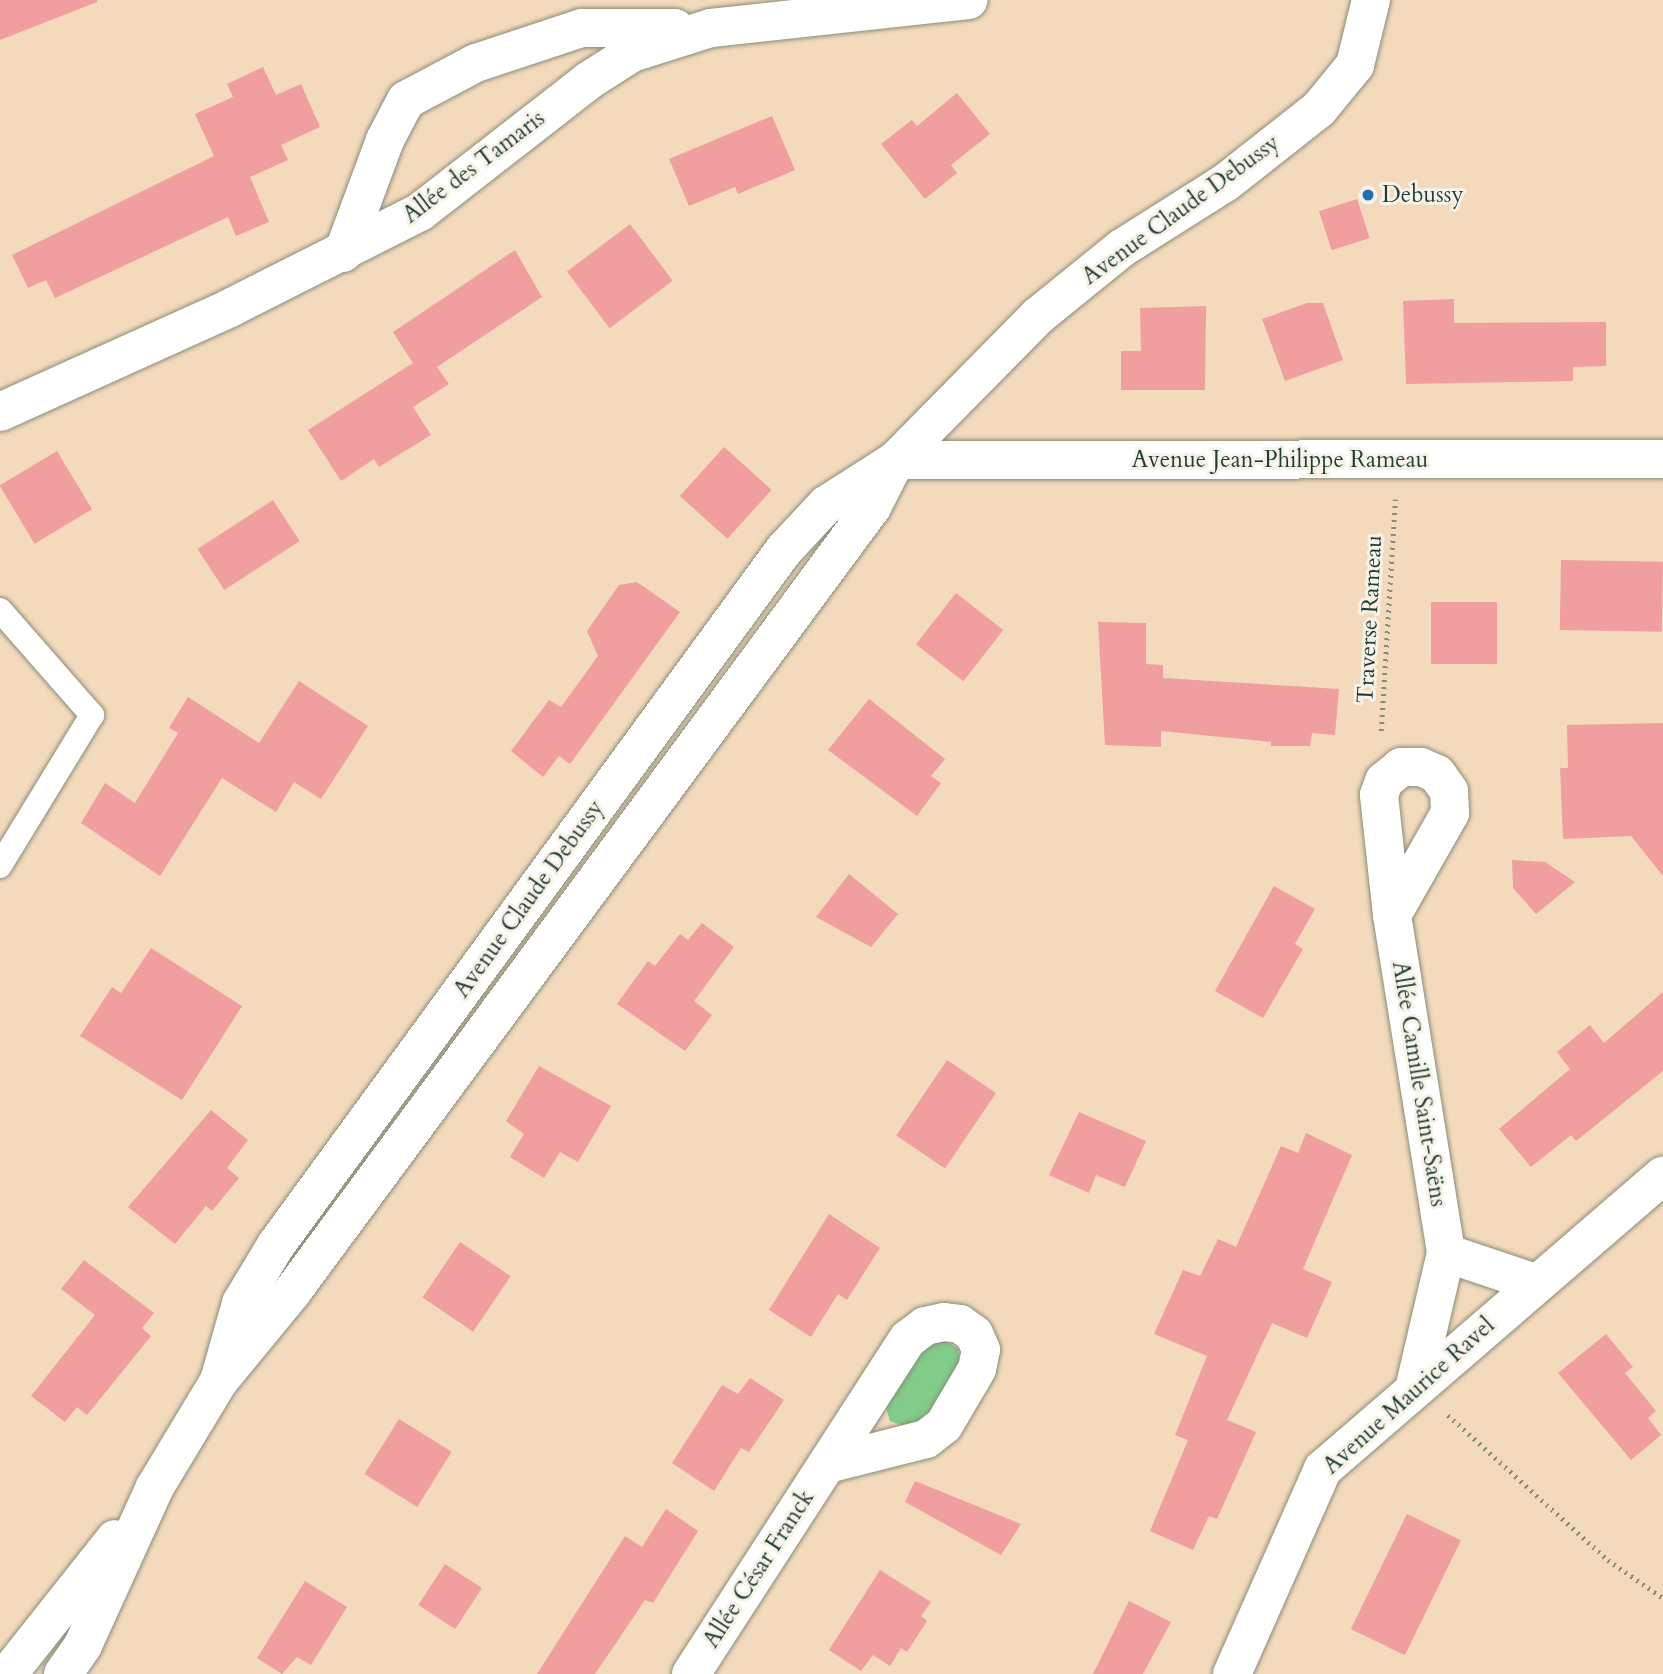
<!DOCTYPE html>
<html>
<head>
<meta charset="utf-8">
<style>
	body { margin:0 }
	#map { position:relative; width:1663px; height:1674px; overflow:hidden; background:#f3dabc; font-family:Cardo,serif }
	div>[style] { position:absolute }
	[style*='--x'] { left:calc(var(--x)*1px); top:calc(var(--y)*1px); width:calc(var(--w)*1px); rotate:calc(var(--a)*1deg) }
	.green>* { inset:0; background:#81cc89 }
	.building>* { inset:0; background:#f09f9e; transform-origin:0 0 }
	.path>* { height:4.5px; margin-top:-2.25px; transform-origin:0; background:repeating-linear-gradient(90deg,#898c78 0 2px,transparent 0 7px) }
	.roads { filter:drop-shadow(0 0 2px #898c78) drop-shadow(0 0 2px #898c78) }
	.lane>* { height:24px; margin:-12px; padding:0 12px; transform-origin:12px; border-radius:12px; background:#fff }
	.street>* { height:38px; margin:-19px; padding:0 19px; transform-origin:19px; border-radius:19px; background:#fff }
	.dots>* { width:19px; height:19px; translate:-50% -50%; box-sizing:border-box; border:4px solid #f7f3e8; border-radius:50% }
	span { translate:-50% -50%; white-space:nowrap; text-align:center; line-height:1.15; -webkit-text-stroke:6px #f7f3e8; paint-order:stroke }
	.street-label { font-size:23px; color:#1f3d34 }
	.poi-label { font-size:23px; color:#1f3d34 }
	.left { translate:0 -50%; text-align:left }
</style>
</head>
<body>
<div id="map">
	<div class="green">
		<i style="clip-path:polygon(944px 1340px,958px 1349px,960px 1366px,933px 1417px,904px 1426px,890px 1421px,886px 1407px,928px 1343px)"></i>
	</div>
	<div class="building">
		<i style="clip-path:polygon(0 0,97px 0,97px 2px,0 40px)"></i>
		<i style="clip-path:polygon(263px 67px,276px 95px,301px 84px,320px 127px,281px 145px,288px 160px,250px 177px,269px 222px,236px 236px,228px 217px,55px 298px,46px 280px,28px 288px,12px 255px,214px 156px,195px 114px,233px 97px,227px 84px)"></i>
		<i style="clip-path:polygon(957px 93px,990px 134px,951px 165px,957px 173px,925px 199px,881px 144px,912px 120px,917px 126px)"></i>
		<i style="clip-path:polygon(772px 116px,795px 170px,738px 194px,735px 187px,689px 206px,669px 159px)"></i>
		<i style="left:1357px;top:199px;width:41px;height:40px;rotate:72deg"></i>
		<i style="left:630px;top:224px;width:71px;height:79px;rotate:53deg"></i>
		<i style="clip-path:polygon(515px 250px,542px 297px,437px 367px,449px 384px,413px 407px,431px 435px,379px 467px,374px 459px,341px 481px,308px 430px,413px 363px,393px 332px)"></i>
		<i style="clip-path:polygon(1454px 299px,1454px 323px,1606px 322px,1606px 366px,1573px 367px,1573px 381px,1406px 384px,1403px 301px)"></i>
		<i style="clip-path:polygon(1307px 303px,1323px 303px,1343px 360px,1285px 381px,1262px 319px)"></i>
		<i style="clip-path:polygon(1206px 306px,1205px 390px,1121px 390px,1121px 351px,1141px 351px,1140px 308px)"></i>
		<i style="left:724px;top:447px;width:64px;height:66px;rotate:42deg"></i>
		<i style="left:57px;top:451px;width:68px;height:67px;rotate:59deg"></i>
		<i style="left:273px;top:500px;width:49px;height:90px;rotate:57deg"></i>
		<i style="left:1561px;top:560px;width:102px;height:70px;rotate:1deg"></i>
		<i style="clip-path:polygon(637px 582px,680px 612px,570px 764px,559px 756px,543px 777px,511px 751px,549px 700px,561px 707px,598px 656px,587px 631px,619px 585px)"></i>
		<i style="left:956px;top:593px;width:60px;height:65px;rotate:38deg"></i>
		<i style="left:1431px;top:602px;width:66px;height:62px"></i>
		<i style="clip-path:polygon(1098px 622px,1146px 623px,1146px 664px,1163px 665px,1163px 678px,1339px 689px,1335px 735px,1312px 733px,1310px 746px,1271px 746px,1271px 742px,1161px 731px,1161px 747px,1105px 745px)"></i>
		<i style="clip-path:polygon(299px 681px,368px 726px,321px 799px,294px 782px,276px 812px,222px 778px,160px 876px,81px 823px,105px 783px,135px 803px,178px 733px,169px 728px,188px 697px,259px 743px)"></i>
		<i style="clip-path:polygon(869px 699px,945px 759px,931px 776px,941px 783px,917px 816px,828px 750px)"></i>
		<i style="clip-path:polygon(1663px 723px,1663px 876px,1631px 836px,1563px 839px,1560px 768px,1568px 768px,1567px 725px)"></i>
		<i style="clip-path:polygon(1512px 860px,1545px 862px,1575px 882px,1536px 914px,1513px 888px)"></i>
		<i style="clip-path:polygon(849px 874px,898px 914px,871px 947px,816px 917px)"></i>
		<i style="clip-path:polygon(1274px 886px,1315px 909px,1295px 944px,1303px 949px,1263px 1018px,1215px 991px)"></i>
		<i style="clip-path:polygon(702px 923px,734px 947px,694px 1001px,712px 1015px,685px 1051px,617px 1004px,648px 961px,655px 966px,680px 934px,688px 940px)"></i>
		<i style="clip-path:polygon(151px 948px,242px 1006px,182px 1100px,80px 1036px,112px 987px,121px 993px)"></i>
		<i style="clip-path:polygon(1663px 992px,1663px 1071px,1576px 1141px,1571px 1135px,1531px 1167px,1499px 1129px,1570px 1069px,1557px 1052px,1590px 1025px,1604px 1043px)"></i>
		<i style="left:947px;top:1060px;width:59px;height:91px;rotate:34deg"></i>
		<i style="clip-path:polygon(539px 1066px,611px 1106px,578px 1162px,560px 1152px,544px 1178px,510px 1157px,524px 1134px,506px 1121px)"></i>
		<i style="clip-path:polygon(211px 1110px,248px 1140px,227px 1168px,239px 1178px,212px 1211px,206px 1206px,175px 1244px,128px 1207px)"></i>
		<i style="clip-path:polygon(1079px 1112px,1146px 1141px,1125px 1187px,1096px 1175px,1089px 1193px,1049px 1175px)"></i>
		<i style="clip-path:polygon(1306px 1133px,1352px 1155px,1303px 1269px,1332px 1282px,1307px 1338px,1272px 1323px,1227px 1420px,1256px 1432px,1217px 1519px,1209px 1516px,1193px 1550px,1150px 1531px,1188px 1440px,1175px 1435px,1207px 1356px,1154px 1334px,1183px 1270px,1200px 1276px,1218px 1239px,1236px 1247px,1281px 1146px,1298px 1153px)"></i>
		<i style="clip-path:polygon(829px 1214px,880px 1248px,847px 1300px,838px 1294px,811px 1337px,769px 1310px)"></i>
		<i style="left:460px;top:1242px;width:61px;height:67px;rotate:34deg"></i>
		<i style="clip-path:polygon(84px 1260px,154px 1313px,142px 1328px,151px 1336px,87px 1415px,77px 1407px,65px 1422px,31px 1396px,95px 1315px,61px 1289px)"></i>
		<i style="clip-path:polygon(1606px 1334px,1633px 1367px,1625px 1373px,1656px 1411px,1648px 1418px,1661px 1435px,1631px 1460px,1558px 1373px)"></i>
		<i style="clip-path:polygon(750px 1378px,784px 1400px,749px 1452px,741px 1448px,714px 1491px,672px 1463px,722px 1385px,738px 1394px)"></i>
		<i style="left:399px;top:1419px;width:62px;height:65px;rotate:32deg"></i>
		<i style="clip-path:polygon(915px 1481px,1021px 1524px,1001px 1555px,905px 1502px)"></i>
		<i style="clip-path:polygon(666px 1509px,698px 1531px,653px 1603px,645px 1600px,595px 1674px,537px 1674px,625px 1536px,642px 1547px)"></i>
		<i style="left:1407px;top:1514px;width:60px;height:128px;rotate:26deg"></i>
		<i style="left:445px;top:1564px;width:44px;height:49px;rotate:33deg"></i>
		<i style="clip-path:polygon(880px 1570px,931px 1602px,921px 1616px,927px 1621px,907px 1652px,901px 1648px,890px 1666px,873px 1655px,861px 1671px,829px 1650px)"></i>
		<i style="clip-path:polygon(305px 1581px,347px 1607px,311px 1665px,297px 1657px,282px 1674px,257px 1658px)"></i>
		<i style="clip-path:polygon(1129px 1601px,1171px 1622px,1143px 1674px,1093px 1674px)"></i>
	</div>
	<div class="path">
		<i style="--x:1381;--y:731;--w:232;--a:-86.5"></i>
		<i style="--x:1448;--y:1415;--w:216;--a:42.2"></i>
		<i style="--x:1608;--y:1560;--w:67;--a:34.6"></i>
	</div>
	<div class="roads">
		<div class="lane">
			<i style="--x:0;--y:610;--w:140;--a:48.8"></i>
			<i style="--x:92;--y:715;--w:177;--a:121.4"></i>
		</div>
		<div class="street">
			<i style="--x:343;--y:253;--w:121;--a:-69.6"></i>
			<i style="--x:385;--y:140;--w:45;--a:-62.3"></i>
			<i style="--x:406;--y:100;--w:79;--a:-27.9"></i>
			<i style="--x:476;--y:63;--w:112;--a:-18.3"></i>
			<i style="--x:582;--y:28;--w:93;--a:0"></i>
			<i style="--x:0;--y:412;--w:252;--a:-24.3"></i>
			<i style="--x:230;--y:308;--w:213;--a:-26.8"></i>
			<i style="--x:420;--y:212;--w:213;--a:-37.9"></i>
			<i style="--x:588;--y:81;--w:52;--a:-32.5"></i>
			<i style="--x:632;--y:53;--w:83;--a:-17.6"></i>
			<i style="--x:711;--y:28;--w:259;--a:-6.2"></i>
			<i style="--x:896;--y:460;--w:767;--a:-0.07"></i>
			<i style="--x:1392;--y:915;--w:121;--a:-96.2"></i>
			<i style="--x:1379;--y:795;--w:15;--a:-70"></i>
			<i style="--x:1384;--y:781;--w:22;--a:-39"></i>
			<i style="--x:1401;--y:767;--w:20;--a:0"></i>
			<i style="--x:1421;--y:767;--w:17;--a:24"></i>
			<i style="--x:1437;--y:774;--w:21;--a:55"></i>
			<i style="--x:1449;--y:791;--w:22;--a:87"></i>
			<i style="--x:1450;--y:813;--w:117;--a:119.6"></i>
			<i style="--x:1392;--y:915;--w:342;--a:80.9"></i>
			<i style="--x:1446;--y:1253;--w:136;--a:103.2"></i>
			<i style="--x:1446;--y:1253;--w:94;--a:18.6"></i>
			<i style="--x:219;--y:1381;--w:81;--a:-74.2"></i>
			<i style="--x:241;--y:1303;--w:68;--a:-58.9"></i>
			<i style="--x:276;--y:1245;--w:861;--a:-53.84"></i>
			<i style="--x:784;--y:550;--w:62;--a:-47"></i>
			<i style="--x:826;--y:505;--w:83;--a:-32.7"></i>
			<i style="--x:896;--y:460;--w:202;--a:-45.4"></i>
			<i style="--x:1038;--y:316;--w:108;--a:-39"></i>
			<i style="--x:1122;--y:248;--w:122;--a:-32.3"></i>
			<i style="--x:1225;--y:183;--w:120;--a:-38.2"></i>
			<i style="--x:1319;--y:109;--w:57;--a:-50.7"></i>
			<i style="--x:1355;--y:65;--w:67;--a:-76.2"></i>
			<i style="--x:8;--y:1674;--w:172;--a:-51.6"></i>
			<i style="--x:63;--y:1674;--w:35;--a:-55"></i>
			<i style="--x:83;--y:1645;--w:174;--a:-65.5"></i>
			<i style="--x:155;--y:1487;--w:124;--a:-58.9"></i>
			<i style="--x:219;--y:1381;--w:115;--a:-50.6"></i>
			<i style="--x:292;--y:1292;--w:976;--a:-53.54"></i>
			<i style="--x:872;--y:507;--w:51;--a:-62.9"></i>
			<i style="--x:691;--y:1674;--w:399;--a:-57.1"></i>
			<i style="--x:908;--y:1339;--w:21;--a:-37"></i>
			<i style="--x:925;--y:1326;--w:19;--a:-12"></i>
			<i style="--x:944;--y:1322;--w:16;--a:7"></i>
			<i style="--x:960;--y:1324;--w:17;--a:36"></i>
			<i style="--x:974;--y:1334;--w:17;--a:66"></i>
			<i style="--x:981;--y:1350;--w:19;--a:102"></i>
			<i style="--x:977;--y:1369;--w:65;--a:120.5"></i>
			<i style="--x:944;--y:1425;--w:23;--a:142"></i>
			<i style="--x:926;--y:1439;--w:101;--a:165.7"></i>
			<i style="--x:1232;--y:1674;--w:224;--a:-66.1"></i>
			<i style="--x:1323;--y:1469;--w:449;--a:-40.8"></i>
		</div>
	</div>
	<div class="dots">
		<i style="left:1368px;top:195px;background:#1f6fb2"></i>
	</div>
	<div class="street-label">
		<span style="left:474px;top:167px;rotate:-37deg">Allée des Tamaris</span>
		<span style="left:1181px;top:210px;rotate:-36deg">Avenue Claude Debussy</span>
		<span style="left:1280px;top:460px">Avenue Jean-Philippe Rameau</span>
		<span style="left:1370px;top:619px;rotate:-87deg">Traverse Rameau</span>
		<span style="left:529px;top:899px;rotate:-54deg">Avenue Claude Debussy</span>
		<span style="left:1419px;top:1084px;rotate:81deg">Allée Camille Saint-Saëns</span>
		<span style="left:1409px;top:1396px;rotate:-42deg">Avenue Maurice Ravel</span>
		<span style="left:759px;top:1569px;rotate:-57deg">Allée César Franck</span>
	</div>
	<div class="poi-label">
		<span class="left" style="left:1382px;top:195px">Debussy</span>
	</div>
</div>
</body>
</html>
